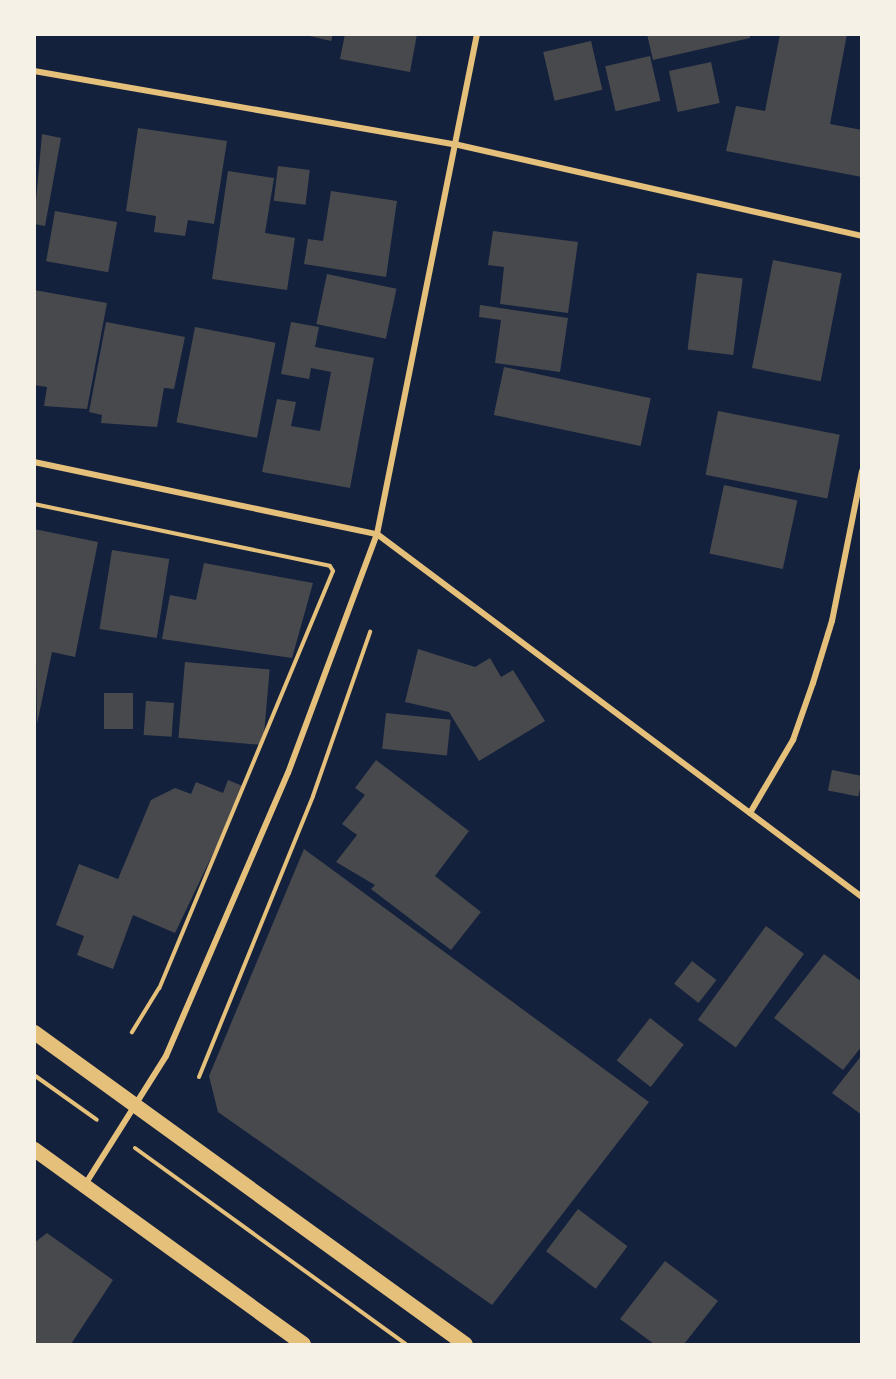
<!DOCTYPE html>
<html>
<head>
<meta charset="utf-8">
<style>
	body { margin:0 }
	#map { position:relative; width:896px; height:1379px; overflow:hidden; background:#14213d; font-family:Overpass,sans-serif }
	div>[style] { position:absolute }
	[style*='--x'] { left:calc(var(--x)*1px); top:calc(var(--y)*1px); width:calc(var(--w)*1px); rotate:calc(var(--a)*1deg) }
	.building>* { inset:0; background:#48494c; transform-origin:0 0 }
	.path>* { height:4px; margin:-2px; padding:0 2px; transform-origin:2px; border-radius:2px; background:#e5c07b }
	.minor>* { height:6px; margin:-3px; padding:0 3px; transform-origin:3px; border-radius:3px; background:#e5c07b }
	.primary>* { height:15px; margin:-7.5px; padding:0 7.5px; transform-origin:7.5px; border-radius:7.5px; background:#e5c07b }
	span { translate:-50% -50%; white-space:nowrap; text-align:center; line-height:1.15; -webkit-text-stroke:6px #f6f1e7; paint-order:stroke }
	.frame { position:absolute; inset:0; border:36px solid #f6f1e7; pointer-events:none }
</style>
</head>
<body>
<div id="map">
	<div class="building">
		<i style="clip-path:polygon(301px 34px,333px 34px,331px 41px)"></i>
		<i style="clip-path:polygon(345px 34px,417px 34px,410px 72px,340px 59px)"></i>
		<i style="clip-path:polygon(647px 34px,750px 34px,750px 38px,653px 60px)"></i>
		<i style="clip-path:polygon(780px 34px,847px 34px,830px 124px,862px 130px,862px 177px,726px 151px,736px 106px,765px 111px)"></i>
		<i style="left:591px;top:41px;width:50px;height:49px;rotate:77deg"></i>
		<i style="left:650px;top:56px;width:46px;height:46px;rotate:77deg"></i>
		<i style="left:711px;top:62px;width:42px;height:43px;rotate:78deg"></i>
		<i style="clip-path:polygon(138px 128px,227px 141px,214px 224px,188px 220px,185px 236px,154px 232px,156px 216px,126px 211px)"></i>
		<i style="clip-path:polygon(42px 134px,61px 138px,45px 226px,34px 224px)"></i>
		<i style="left:278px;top:166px;width:32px;height:35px;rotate:7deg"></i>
		<i style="clip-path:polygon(228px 171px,274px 178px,265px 233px,295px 238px,287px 290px,212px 279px)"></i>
		<i style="clip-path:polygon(331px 191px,397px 201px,386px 277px,304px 264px,308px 239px,323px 241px)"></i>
		<i style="left:55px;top:211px;width:63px;height:51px;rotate:10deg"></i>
		<i style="clip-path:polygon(493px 231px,578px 242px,568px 313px,500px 304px,504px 267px,488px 265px)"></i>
		<i style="left:773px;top:260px;width:70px;height:110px;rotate:11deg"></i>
		<i style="left:697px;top:273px;width:46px;height:77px;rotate:7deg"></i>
		<i style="left:327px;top:274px;width:71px;height:51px;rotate:12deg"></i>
		<i style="clip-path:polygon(34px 290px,107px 303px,87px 409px,44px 406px,47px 387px,34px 385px)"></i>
		<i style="clip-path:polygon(480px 305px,568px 318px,560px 372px,495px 363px,501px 320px,479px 317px)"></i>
		<i style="clip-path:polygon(106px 322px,185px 337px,174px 389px,164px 388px,157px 427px,101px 423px,102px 415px,89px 412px)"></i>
		<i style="clip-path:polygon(291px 322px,319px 327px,315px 347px,374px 358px,350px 488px,262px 472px,277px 399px,296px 402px,291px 426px,320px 431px,331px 372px,311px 368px,309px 379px,281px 374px)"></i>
		<i style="left:195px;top:327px;width:82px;height:97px;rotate:11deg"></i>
		<i style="left:504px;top:367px;width:150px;height:49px;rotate:12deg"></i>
		<i style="left:718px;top:411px;width:124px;height:65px;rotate:11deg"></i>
		<i style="left:724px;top:485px;width:75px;height:70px;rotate:12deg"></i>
		<i style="clip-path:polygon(34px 529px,98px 542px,75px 657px,52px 652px,37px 724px)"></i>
		<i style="left:112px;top:550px;width:58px;height:80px;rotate:9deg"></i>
		<i style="clip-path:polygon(204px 563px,313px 583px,292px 658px,162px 639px,170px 595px,196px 600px)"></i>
		<i style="clip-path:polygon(418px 649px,475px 667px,490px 658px,501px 677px,513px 670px,545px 721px,479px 761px,449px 712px,405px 702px)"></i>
		<i style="left:185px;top:662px;width:85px;height:76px;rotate:5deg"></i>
		<i style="left:104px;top:693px;width:29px;height:36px"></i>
		<i style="left:146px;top:701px;width:28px;height:34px;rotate:4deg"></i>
		<i style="left:386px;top:713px;width:65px;height:36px;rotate:6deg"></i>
		<i style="clip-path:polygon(376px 760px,469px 831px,435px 876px,481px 912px,451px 950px,371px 889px,375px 885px,336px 862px,357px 835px,342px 824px,365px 795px,355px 788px)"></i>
		<i style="left:832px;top:770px;width:31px;height:21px;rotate:11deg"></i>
		<i style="clip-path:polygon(228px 780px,245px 787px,175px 933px,133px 915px,113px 969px,77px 955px,84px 936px,56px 925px,79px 864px,118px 879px,151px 800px,175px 788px,191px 794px,196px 782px,223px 793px)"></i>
		<i style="clip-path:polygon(304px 849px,649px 1102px,492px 1305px,218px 1112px,209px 1076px)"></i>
		<i style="left:766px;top:926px;width:47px;height:116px;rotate:36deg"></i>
		<i style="clip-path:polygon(824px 954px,862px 982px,862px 1046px,843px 1070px,774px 1018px)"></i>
		<i style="left:692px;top:961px;width:31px;height:29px;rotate:38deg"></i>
		<i style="left:650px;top:1018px;width:43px;height:54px;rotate:38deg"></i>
		<i style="clip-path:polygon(862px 1055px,862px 1115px,832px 1093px)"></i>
		<i style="left:578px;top:1209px;width:62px;height:53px;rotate:37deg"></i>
		<i style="clip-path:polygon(47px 1233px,113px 1280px,71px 1344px,34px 1344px,34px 1243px)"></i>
		<i style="clip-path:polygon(665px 1261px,718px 1301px,684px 1344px,654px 1344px,620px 1319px)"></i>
	</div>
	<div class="path">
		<i style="--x:34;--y:504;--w:302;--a:11.8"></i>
		<i style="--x:330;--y:566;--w:6;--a:59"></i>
		<i style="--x:333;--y:571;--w:452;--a:112.6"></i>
		<i style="--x:159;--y:988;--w:52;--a:121.5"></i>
		<i style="--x:34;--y:1075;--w:77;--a:35.5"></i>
		<i style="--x:199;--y:1077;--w:303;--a:-67.9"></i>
		<i style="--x:313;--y:796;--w:174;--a:-70.8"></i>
		<i style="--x:135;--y:1148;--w:334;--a:35.9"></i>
	</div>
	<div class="minor">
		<i style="--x:34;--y:71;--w:426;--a:9.9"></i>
		<i style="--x:454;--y:144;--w:418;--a:12.7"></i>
		<i style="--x:34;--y:462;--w:350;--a:11.9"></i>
		<i style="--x:377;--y:534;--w:606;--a:36.81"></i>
		<i style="--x:750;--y:813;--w:85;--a:-59.5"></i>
		<i style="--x:793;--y:740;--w:60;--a:-70.7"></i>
		<i style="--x:813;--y:683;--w:65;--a:-73"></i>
		<i style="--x:832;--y:621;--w:153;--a:-78.7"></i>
		<i style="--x:86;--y:1183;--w:150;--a:-57.8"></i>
		<i style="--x:166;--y:1056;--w:308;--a:-66.7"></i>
		<i style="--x:288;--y:773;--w:255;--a:-69.6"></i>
		<i style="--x:377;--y:534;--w:510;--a:-78.69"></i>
	</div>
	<div class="primary">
		<i style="--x:34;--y:1032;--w:532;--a:35.9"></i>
		<i style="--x:34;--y:1149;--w:332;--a:35.9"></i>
	</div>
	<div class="frame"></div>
</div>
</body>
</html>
